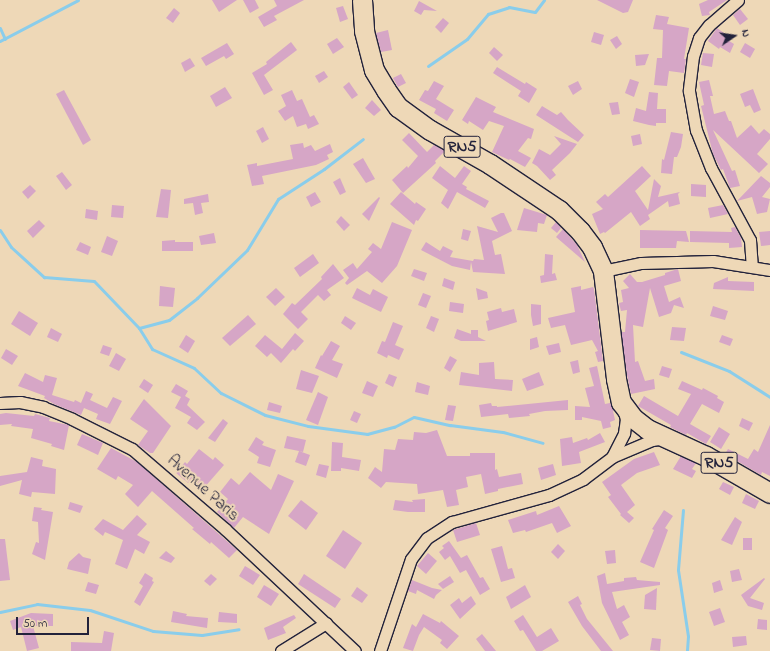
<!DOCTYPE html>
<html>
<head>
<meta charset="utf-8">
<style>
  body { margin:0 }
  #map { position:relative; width:770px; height:651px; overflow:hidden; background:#eed8b7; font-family:"Indie Flower",sans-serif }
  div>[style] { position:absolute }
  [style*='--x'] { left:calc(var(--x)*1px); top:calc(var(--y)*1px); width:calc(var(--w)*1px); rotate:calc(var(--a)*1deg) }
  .stream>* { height:3px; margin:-1.5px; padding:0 1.5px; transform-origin:1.5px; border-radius:1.5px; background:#8acdeb }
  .building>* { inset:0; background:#d6a6c6 }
  .roads { filter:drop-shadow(1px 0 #22223b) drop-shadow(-1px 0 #22223b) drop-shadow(0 1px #22223b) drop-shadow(0 -1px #22223b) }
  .street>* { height:11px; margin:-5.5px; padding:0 5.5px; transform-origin:5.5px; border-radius:5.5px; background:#eed8b7 }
  .highway>* { height:19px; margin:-9.5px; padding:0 9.5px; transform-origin:9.5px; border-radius:9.5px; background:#eed8b7 }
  span { translate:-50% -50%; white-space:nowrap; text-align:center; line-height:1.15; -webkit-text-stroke:4px #eed8b7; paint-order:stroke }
  .shield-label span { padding:1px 3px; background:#eed8b7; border:1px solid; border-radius:3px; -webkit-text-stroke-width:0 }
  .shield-label { font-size:16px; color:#22223b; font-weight:700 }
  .street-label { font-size:17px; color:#22223b }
  .north { position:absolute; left:714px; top:16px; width:40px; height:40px; -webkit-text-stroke:3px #eed8b7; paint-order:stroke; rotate:77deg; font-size:11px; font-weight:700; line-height:16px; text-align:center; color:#22223b }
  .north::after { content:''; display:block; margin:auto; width:14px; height:18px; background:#22223b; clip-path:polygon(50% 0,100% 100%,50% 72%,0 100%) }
  .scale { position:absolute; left:16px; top:617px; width:73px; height:18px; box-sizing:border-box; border:2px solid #22223b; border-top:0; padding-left:5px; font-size:12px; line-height:14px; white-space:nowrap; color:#22223b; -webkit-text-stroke:3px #eed8b7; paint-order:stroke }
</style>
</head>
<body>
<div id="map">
  <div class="stream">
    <i style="--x:0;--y:28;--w:12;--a:66"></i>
    <i style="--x:0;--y:41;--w:88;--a:-27.7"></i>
    <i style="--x:428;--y:66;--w:47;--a:-34.7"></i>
    <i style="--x:467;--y:39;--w:33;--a:-50"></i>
    <i style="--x:488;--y:14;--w:22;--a:-18"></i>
    <i style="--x:509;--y:7;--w:26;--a:11"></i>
    <i style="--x:535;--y:12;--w:15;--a:-53"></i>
    <i style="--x:0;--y:230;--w:20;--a:57"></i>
    <i style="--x:11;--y:247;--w:45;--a:42.3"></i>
    <i style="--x:44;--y:277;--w:50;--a:4.6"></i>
    <i style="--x:94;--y:281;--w:65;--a:46.2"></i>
    <i style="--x:139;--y:328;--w:25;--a:58"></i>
    <i style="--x:152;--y:349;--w:46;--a:24.3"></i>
    <i style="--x:194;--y:368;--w:37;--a:43"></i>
    <i style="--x:221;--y:393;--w:49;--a:26.6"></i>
    <i style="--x:265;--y:415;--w:44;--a:14.3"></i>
    <i style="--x:308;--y:426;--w:60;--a:7.7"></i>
    <i style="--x:367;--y:434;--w:28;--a:-15"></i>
    <i style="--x:394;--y:427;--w:22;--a:-27"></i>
    <i style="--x:414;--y:417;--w:37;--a:13"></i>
    <i style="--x:450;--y:425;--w:53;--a:7.5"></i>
    <i style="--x:503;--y:432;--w:41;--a:15.4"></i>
    <i style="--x:139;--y:328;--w:31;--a:-15"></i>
    <i style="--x:169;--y:320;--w:36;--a:-38"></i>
    <i style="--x:197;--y:298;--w:69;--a:-43.8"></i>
    <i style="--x:247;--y:250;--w:60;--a:-58.7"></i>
    <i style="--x:278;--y:199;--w:55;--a:-33.1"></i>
    <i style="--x:324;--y:169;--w:49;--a:-37.6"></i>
    <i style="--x:681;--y:352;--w:52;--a:21.6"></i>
    <i style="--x:729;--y:371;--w:49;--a:32.4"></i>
    <i style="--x:683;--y:510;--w:60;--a:94.8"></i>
    <i style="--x:678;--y:570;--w:67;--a:81.4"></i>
    <i style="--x:688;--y:636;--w:15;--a:94"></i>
    <i style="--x:0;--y:612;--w:38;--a:-12"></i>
    <i style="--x:37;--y:604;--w:53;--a:6.5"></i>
    <i style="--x:90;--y:610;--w:66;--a:18.4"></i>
    <i style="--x:153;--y:631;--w:49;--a:4.7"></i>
    <i style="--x:202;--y:635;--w:37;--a:-9"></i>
  </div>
  <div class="building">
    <i style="clip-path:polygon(212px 0,237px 0,219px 12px)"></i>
    <i style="clip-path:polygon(243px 0,255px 0,259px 8px,250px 13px)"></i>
    <i style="clip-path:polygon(274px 0,304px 0,274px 16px,277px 20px,264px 27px,258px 17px,277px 6px)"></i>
    <i style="clip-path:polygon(597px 0,633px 0,628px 12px,623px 13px)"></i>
    <i style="clip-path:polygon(708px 0,727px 0,709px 12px,710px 15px,702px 16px,699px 4px)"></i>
    <i style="clip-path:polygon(419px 1px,437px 11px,424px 10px,421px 15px,414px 11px)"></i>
    <i style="clip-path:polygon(343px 6px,348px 19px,340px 22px,336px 8px)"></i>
    <i style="clip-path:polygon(174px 8px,180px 13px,173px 23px,166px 18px)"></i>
    <i style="clip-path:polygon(740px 9px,748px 19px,740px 25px,733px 15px)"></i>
    <i style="clip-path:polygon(656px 15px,669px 17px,667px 24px,689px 28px,684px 59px,686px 59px,684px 73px,669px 71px,667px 86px,654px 85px,657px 58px,662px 58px,663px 30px,653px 29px)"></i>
    <i style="clip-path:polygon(443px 18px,449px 23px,441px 33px,435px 27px)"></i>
    <i style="clip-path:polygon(717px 28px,728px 36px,726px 39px,734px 44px,730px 53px,720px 47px,719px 49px,708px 41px)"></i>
    <i style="clip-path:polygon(388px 30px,392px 50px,381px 52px,376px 33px)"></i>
    <i style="clip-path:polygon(594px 32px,604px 35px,601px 45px,591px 42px)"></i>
    <i style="clip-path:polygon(617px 36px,622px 44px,616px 49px,610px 40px)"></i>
    <i style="clip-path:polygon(337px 38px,344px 47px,333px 54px,327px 44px)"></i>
    <i style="clip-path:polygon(291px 42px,297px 50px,264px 75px,273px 90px,264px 95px,252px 73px,267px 64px,266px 62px)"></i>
    <i style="clip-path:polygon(227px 43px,234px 54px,226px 59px,224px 56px,206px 66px,201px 58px)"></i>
    <i style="clip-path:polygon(745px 43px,755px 49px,750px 58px,740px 52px)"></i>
    <i style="clip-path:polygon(494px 47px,503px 55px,497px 61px,489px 53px)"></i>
    <i style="clip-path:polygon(703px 53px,714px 54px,712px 67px,701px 65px)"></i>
    <i style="clip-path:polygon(649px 54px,645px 65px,636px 66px,635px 55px)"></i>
    <i style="clip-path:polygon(190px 58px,195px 66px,185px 72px,181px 63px)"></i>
    <i style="clip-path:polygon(497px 67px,525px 84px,526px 82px,537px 89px,529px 103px,518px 96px,521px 91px,493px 73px)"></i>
    <i style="clip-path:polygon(324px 71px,328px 77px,319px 83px,315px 76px)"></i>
    <i style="clip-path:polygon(401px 74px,406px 83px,398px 87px,393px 78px)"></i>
    <i style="clip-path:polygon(630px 79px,639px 82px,634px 97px,625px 93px)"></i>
    <i style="clip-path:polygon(709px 80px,713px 96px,710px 96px,714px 114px,725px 111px,729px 121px,731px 121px,737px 138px,751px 125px,759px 134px,764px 129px,770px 134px,770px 139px,757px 154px,768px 164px,759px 173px,713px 130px,732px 171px,735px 170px,740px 186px,730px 188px,723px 169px,721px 170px,713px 154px,701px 106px,704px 105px,699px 82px)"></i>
    <i style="clip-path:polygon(434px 81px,444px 86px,436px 99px,454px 110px,447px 121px,434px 113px,436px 109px,419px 100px,425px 90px,428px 91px)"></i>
    <i style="clip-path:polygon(578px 81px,582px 89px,573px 95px,568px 86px)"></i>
    <i style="clip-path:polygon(349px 82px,358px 95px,352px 99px,343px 87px)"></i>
    <i style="clip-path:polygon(225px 87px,232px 98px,216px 107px,210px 96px)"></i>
    <i style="clip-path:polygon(753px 89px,761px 110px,754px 113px,750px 105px,745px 107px,740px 94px)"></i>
    <i style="clip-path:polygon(64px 90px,91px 140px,83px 145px,56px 94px)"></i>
    <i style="clip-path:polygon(292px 90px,297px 101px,302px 99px,310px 117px,314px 115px,319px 124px,308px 129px,306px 124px,297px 127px,293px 116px,285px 121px,278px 111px,286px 106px,281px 95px)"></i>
    <i style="clip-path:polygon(649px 92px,658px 93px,657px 109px,666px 109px,666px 123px,656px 123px,656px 126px,649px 125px,633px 121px,636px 108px,646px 111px)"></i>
    <i style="clip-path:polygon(476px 97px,496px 107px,493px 112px,534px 129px,531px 139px,528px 138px,518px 151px,531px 158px,525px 167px,510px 159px,509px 160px,492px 152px,504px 126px,489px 121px,483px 130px,469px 121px,468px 124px,462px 120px)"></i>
    <i style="clip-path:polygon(372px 100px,381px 110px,374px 116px,365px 108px)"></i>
    <i style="clip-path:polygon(618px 102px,620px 114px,612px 115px,609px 103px)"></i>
    <i style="clip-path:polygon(542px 106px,557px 115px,561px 112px,568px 120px,584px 135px,578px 142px,536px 115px)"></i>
    <i style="clip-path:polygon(263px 127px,269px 139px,262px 143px,256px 131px)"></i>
    <i style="clip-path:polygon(671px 132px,683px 134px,681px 147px,677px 157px,674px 157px,672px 174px,661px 173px,662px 159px,664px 160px)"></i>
    <i style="clip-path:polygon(409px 133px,427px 152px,434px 145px,445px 151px,435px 161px,436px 163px,403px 193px,392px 180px,407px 166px,408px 168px,418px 156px,402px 140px)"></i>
    <i style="clip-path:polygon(640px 134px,642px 144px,633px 146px,631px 136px)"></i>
    <i style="clip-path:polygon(554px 136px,577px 144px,570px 153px,552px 170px,556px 175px,550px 180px,537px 166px,532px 163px,539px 149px,550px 155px,561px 144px)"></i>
    <i style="clip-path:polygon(303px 143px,304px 148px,311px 145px,315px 151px,330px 144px,333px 152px,327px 155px,329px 159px,316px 165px,262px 176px,264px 184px,252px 186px,247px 165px,257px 163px,257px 166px,293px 159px,290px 145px)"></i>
    <i style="clip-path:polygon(363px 158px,375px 179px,366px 183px,353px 164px)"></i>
    <i style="clip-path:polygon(440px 166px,455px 178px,464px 166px,471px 171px,462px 184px,467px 187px,466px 189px,489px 201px,485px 208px,457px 192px,448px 209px,441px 203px,448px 190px,432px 178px)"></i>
    <i style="clip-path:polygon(642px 166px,651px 176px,635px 191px,648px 210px,654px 179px,661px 186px,658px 197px,680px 192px,678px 194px,680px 204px,669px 207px,668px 201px,648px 215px,650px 219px,640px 226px,631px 212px,605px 233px,604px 232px,600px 234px,592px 214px,603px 209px,596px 202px,605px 194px,608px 197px)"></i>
    <i style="clip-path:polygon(62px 172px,72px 185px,66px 190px,56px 176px)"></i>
    <i style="clip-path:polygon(761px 176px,770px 183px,770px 187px,762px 197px,770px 199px,767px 212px,757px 214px,752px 197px,737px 201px)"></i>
    <i style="clip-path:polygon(340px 178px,346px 192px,340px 195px,333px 182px)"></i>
    <i style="clip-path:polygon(691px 184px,706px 185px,706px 197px,691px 196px)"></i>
    <i style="clip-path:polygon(30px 185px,36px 191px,28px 199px,22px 192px)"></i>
    <i style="clip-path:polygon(161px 189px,171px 190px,168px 218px,156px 217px)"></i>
    <i style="clip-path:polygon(315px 192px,321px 202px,311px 207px,306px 197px)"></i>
    <i style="clip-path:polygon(401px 192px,415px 204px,416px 202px,426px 209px,418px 221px,416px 220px,414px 225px,390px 204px)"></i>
    <i style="clip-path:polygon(208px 194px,209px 202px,201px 203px,203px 213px,195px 215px,193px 203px,184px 204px,184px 199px)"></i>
    <i style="clip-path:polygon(379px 197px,380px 198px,369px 221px,362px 214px)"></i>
    <i style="clip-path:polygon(112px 205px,124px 206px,123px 218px,111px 217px)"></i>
    <i style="clip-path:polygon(723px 205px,728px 214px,710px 218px,708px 208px)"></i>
    <i style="clip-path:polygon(524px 208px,547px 215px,544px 224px,538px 223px,537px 232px,517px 230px)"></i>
    <i style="clip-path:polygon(86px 209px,98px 211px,97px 220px,85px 218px)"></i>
    <i style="clip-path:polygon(501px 213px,504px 213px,512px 231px,492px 241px,495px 255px,501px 254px,505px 274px,473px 272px,471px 262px,470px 270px,452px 266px,421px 250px,426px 242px,440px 251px,443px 246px,453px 251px,450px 257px,473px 261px,474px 259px,484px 260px,477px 226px,498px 232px,491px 218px)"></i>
    <i style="clip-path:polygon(341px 216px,350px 225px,344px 231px,336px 222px)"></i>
    <i style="clip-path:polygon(39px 220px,45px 226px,33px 238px,27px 231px)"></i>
    <i style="clip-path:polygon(392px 222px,412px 230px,397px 266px,382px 283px,367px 271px,347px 285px,345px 283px,349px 278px,343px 270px,353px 263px,357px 269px,372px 252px,368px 249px,373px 243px,381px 249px)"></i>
    <i style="clip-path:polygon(556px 222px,561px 228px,557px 233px,551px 228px)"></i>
    <i style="clip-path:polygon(735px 227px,741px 238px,742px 247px,729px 248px,729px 243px,690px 242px,690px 231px,732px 232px,731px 228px)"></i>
    <i style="clip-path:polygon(463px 229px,471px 231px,468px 241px,461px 239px)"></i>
    <i style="clip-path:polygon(563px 229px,577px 245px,585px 262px,556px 237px)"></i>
    <i style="clip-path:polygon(640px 230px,686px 231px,689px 242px,677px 241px,676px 248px,640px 248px)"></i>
    <i style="clip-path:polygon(770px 231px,770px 245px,761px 246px,759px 232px)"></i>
    <i style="clip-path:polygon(214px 233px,216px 243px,201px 245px,199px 236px)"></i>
    <i style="clip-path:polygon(107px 236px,118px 241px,112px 256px,101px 252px)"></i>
    <i style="clip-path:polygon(175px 240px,175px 242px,193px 242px,193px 251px,162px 251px,162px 241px)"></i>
    <i style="clip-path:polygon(80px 242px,91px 247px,88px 255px,76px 250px)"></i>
    <i style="clip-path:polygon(313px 254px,319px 263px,300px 277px,294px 268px)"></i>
    <i style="clip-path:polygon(545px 254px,553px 255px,552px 274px,555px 273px,557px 280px,541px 283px,540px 276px,544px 275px)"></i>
    <i style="clip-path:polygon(333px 264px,344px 278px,327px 290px,331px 295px,324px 301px,318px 295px,301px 312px,308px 319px,298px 329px,283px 314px,292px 303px,295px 305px,322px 279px,321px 277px)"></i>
    <i style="clip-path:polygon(414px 269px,427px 273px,424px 281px,411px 276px)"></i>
    <i style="clip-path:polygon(678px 269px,681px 281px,664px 286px,669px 302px,680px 297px,684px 308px,674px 305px,671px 313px,659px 317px,650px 288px,643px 327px,633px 325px,635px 362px,638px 361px,645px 381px,654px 379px,655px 389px,631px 394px,627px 375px,621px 332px,625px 332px,627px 310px,621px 311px,619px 303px,623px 302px,621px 290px,629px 288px,623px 281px,630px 274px,637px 282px,642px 282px,665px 275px,665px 273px)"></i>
    <i style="clip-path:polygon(728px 277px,728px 281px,754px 282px,754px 291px,713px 289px,714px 283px)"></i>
    <i style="clip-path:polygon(444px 278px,455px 282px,453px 290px,442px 286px)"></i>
    <i style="clip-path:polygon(160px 286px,175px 288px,173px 307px,159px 306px)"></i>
    <i style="clip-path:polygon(581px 286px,581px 290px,593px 287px,594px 289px,603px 361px,598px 362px,595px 352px,598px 351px,592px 340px,571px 345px,565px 325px,551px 328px,548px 318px,575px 312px,571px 288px)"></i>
    <i style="clip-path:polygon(276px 288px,285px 297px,275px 306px,266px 297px)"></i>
    <i style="clip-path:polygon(357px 288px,370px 295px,373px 289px,388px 297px,381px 312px,352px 298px)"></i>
    <i style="clip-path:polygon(476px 288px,487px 292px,488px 298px,478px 300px)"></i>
    <i style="clip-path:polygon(423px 293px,431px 296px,426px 308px,418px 305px)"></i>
    <i style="clip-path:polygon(450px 302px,464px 304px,463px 313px,449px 311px)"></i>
    <i style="clip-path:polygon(531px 304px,541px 305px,541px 324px,533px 326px,531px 315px)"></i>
    <i style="clip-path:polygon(713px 306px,728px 311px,725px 320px,710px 316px)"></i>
    <i style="clip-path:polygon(501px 308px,502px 312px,514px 309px,517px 322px,488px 331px,486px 321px,489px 320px,487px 312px)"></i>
    <i style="clip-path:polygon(19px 311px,38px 323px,30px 336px,11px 324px)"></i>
    <i style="clip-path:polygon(248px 315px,256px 324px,230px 346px,222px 338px)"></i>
    <i style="clip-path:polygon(345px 316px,356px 323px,351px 330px,341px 323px)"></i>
    <i style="clip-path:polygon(431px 316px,439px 319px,434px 332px,426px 328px)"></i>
    <i style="clip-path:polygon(393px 322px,403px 326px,395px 345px,404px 349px,399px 360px,388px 355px,387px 358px,377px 353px,382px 341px,385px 342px)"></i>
    <i style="clip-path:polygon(672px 327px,686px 328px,684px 341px,670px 340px)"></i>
    <i style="clip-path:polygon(51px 328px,62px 334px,58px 342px,47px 337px)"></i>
    <i style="clip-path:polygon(457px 329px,471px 334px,471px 330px,478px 330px,478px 337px,486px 341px,461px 341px,454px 338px)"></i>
    <i style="clip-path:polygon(295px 333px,304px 341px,295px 351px,293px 349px,281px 363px,271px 353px,267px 357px,255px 346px,265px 335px,282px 349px)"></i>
    <i style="clip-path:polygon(186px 335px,195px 341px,188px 353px,179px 347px)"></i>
    <i style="clip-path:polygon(722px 335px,733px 339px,730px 346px,719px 342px)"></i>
    <i style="clip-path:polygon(537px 337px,539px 347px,530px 350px,530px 339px)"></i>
    <i style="clip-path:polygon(331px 341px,340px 346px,332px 360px,343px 364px,337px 378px,315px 368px,321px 355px,322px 356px)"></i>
    <i style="clip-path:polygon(559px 343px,561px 352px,549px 355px,546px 346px)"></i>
    <i style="clip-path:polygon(103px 345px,112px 348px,109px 356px,100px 353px)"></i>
    <i style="clip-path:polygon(6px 349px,18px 356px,12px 365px,1px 358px)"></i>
    <i style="clip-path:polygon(116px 353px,126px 359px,119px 371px,109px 366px)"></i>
    <i style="clip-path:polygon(450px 356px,457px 360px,450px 372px,444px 368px)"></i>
    <i style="clip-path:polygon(578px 360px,580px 372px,573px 374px,570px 362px)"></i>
    <i style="clip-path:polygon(494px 362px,495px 379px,513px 380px,512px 391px,459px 385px,461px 372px,479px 375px,479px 363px)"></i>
    <i style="clip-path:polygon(597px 366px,605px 404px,610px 403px,614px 411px,613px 411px,615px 420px,610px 422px,611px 427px,603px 429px,601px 421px,582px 417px,582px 420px,575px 420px,575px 406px,590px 407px,585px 388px,594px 386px,589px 368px)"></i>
    <i style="clip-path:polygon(662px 366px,672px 369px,669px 378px,659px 375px)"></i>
    <i style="clip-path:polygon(301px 370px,319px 376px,312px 393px,296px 389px)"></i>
    <i style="clip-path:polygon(539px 372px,544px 385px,527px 391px,522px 379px)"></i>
    <i style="clip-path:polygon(25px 373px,43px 382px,45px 375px,57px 378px,52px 395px,74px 402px,75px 400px,81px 403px,86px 391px,93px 394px,90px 400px,107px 408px,113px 397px,122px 401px,110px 424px,96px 419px,98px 414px,84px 408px,81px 415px,54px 404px,44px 398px,45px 396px,18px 386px)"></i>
    <i style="clip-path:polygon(389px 374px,397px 377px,393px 387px,385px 383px)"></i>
    <i style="clip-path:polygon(144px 379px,153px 385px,148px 393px,139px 387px)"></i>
    <i style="clip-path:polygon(367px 381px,378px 386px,373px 397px,362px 393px)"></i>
    <i style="clip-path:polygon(682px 381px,702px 390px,703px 388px,718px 396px,717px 398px,724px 402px,719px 413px,702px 404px,690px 424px,711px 436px,706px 444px,687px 433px,686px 435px,670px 427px,671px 425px,638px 406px,644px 396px,678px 416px,691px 394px,678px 389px)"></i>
    <i style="clip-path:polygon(417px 382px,430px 386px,428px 395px,415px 392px)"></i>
    <i style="clip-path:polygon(176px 384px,188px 391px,185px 396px,190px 399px,187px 405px,205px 422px,197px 430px,187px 423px,191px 417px,175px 408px,181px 397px,171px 392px)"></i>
    <i style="clip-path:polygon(318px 392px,328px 397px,318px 425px,306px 420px)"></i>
    <i style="clip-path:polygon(144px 399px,171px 426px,153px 453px,150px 453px,138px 445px,148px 431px,130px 419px)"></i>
    <i style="clip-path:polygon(568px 400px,568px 410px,545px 411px,529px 414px,530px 416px,509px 418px,508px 414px,481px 417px,479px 405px,491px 403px,492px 406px,497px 406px,497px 407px)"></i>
    <i style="clip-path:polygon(269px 402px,282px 406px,280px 413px,267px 410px)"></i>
    <i style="clip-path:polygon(448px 405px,456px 406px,453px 421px,445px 420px)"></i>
    <i style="clip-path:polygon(354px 411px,361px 414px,357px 423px,350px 420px)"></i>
    <i style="clip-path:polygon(6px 413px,34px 416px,35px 414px,50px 418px,49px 421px,69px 425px,64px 450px,51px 446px,52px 444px,31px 438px,33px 429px,11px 426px,12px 424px,0 425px,0 414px)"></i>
    <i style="clip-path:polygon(742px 418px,753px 423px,749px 431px,739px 426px)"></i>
    <i style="clip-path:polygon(223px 419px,228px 423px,215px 442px,208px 438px)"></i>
    <i style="clip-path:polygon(770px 425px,770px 476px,762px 472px,761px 475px,725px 454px,728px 449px,748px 459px,754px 449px,758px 452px)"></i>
    <i style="clip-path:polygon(719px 427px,730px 434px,721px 449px,710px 442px)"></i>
    <i style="clip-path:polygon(437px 430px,447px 456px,470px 456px,470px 453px,495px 453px,495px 470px,497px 469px,499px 477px,521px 473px,523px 484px,498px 489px,498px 491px,485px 494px,481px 474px,466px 477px,468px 487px,456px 490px,459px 505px,447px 507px,443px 490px,418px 494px,417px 484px,386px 482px,381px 488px,368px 478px,375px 467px,382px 472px,384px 449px,395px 450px,398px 439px,413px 440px,414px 432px,426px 433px)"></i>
    <i style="clip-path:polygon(600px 433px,605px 442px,579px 452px,581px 463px,562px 466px,560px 439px,572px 437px,573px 443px,587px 438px,588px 440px)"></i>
    <i style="clip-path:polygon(82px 434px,103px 443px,98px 455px,77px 445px)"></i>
    <i style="clip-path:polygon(287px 436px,306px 440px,303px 452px,299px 451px,310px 455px,306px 466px,295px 462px,299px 451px,284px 448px)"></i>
    <i style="clip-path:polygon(256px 437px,264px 442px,262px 445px,276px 450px,270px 467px,257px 463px,259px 457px,248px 450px)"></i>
    <i style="clip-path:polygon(332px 442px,343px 443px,342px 457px,361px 460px,359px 471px,341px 468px,341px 471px,331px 471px)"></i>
    <i style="clip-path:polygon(111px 448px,137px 462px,237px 550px,229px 558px,211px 542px,210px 544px,192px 529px,194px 528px,152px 491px,138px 507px,125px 494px,133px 485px,118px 476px,116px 480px,97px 469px)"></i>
    <i style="clip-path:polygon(199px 449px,213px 460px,215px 457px,224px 465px,203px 489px,191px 480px,188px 483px,176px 473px,185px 462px,187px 464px)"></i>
    <i style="clip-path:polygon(654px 452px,660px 465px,637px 473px,621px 485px,635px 505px,627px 512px,634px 518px,629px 523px,620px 515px,621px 514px,608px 497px,611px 495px,602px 482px,634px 459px)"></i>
    <i style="clip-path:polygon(681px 456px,696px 463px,692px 469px,696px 471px,692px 478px,673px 469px)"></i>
    <i style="clip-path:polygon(31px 457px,43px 460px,42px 466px,56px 469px,55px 494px,32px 492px,31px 497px,19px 494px,22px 480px,0 486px,0 476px,27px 472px)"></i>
    <i style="clip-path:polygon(319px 464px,329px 466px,326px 478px,316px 475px)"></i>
    <i style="clip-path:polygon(553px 464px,556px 475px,541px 480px,538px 468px)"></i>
    <i style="clip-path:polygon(250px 472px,271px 490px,278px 474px,294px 481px,269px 534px,243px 517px,234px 528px,217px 512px,228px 499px,220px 492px,231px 478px,239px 485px)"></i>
    <i style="clip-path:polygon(723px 482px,734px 487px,730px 495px,719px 489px)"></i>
    <i style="clip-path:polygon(746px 494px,759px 501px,755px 509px,742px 503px)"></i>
    <i style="clip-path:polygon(425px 499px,425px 512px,408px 512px,393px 510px,395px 500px,413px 502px,412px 500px)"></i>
    <i style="clip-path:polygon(301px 500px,318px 513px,306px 530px,288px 516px)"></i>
    <i style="clip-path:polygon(70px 502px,83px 506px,80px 513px,68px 509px)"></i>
    <i style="clip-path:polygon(559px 506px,571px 526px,557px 533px,552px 523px,526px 532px,525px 530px,513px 533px,508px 520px,536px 511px,537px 515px)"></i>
    <i style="clip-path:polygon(34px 507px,42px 508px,41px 510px,53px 512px,45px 560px,32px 554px,36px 542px,39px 543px,38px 522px,32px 521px)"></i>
    <i style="clip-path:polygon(664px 510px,673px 516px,665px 528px,668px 530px,654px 568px,640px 562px,654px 530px,652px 529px)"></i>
    <i style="clip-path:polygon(137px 515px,147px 524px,137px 535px,150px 542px,144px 554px,135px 549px,127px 569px,115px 564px,123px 540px,105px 532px,103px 536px,94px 529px,103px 519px,123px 530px)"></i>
    <i style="clip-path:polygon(735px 517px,742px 522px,732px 545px,721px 540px)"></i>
    <i style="clip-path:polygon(476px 523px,480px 535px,457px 542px,453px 530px)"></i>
    <i style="clip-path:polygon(343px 530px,362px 543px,345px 569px,326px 556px)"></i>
    <i style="clip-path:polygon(743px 538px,752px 538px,752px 550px,743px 550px)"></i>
    <i style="clip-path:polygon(0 539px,5px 539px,10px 580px,0 581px)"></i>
    <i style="clip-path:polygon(449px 541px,461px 558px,467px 555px,480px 578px,483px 577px,490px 589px,480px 595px,466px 570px,460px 573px,450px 556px,445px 560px,439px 552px,444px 548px,442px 546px)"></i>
    <i style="clip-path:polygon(558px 544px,565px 551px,558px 559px,551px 552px)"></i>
    <i style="clip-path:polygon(502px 546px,508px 569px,512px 568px,515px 578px,501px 582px,491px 549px)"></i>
    <i style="clip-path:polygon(615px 550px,616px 563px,607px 564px,605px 551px)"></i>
    <i style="clip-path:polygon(166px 551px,175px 558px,171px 563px,159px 558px)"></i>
    <i style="clip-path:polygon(79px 553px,83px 557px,91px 559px,88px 574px,67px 569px,69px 562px)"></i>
    <i style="clip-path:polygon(428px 553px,437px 561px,426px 574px,417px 566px)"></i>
    <i style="clip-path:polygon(245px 566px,260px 575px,253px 585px,239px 576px)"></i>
    <i style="clip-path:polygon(739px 569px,742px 580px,732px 582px,730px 571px)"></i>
    <i style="clip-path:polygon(145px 573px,153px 578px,152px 581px,154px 582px,140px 606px,134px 602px,143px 586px,139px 583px)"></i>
    <i style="clip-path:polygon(605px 573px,607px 584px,624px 581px,624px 578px,636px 577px,637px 580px,660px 582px,660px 585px,612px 592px,617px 609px,624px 605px,630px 617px,622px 622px,629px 635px,620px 640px,602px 603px,597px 576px)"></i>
    <i style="clip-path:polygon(211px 574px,217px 579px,210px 586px,204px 581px)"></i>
    <i style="clip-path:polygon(304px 574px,341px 599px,335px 608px,298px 584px)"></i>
    <i style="clip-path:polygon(450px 576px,454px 582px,443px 589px,438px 584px)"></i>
    <i style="clip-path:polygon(764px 578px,765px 579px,750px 598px,764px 603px,762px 610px,748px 606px,741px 595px)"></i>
    <i style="clip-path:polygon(412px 580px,432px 588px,442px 590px,436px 595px,434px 599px,417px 590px,416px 594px,408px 591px)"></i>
    <i style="clip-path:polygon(720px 580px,723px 590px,714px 593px,712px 583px)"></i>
    <i style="clip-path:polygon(88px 582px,99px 585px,96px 594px,85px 591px)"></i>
    <i style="clip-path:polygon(264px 585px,279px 594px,271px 606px,257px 597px)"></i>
    <i style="clip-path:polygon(525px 585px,531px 597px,511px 609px,506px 597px)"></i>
    <i style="clip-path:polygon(357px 587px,368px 595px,362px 603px,351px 596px)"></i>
    <i style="clip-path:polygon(657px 588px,656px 610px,644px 609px,645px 595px)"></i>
    <i style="clip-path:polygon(471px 596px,476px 604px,460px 619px,450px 605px,459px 598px,462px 603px)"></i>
    <i style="clip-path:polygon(578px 596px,582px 604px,580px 605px,587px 619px,613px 651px,601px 651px,582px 626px,568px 602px)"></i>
    <i style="clip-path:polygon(720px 608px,725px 622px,714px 626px,709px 612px)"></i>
    <i style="clip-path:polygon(173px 611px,187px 614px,186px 616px,208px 618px,207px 628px,171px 622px)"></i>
    <i style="clip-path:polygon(219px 612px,237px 614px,237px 623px,218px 622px)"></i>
    <i style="clip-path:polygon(31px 613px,53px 614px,53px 626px,33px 626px,39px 648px,27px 651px,21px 627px,13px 630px,10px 621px)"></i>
    <i style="clip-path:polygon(423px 614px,440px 623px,441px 621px,459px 636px,447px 649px,440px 643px,442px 640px,424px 627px,419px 635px,413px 651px,403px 648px,412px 624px,416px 627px)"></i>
    <i style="clip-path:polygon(294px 615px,296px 618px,283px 627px,286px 633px,268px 640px,264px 628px)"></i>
    <i style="clip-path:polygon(523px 615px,537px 637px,551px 628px,559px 641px,542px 651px,536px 651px,523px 630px,520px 631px,514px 621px)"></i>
    <i style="clip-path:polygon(758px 619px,767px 620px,767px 630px,757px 629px)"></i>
    <i style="clip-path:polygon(104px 631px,114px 633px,111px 651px,71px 651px,71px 642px,102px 643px)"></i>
    <i style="clip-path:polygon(482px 634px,496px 651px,485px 651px,476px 639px)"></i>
    <i style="clip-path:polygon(746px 636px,747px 645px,733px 647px,732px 637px)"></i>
    <i style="clip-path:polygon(652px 638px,661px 639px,660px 651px,650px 650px)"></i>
  </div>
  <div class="roads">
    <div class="street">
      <i style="--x:738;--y:0;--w:38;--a:139"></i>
      <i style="--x:709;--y:25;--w:16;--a:128"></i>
      <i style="--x:699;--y:38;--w:19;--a:108"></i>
      <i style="--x:693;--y:56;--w:35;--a:97"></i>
      <i style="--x:689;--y:91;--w:40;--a:80"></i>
      <i style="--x:696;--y:130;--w:41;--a:68.5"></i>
      <i style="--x:711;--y:168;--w:82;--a:61.6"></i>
      <i style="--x:750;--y:240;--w:27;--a:86"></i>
      <i style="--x:603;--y:271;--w:39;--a:-12"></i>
      <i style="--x:641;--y:263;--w:72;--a:-1.6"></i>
      <i style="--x:713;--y:261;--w:58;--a:9"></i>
      <i style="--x:0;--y:403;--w:20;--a:-3"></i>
      <i style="--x:20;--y:402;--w:24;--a:12"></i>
      <i style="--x:43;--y:407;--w:31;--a:22"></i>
      <i style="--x:72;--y:419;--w:67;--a:26.6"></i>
      <i style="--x:132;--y:449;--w:123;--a:40.7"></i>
      <i style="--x:225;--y:529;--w:178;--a:43.2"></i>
      <i style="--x:612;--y:457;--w:27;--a:-63"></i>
      <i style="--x:624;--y:433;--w:14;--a:-82"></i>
      <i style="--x:626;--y:419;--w:10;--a:-107"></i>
      <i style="--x:281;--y:651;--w:53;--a:-31.9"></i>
      <i style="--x:380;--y:651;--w:97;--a:-71.4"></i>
      <i style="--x:411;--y:559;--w:26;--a:-53"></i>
      <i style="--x:427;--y:538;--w:30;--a:-33"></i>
      <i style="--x:452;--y:522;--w:101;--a:-15.6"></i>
      <i style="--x:549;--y:495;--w:38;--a:-25"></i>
      <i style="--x:583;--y:479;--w:36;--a:-37"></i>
      <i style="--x:612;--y:457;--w:43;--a:-23"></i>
      <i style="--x:652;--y:440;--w:13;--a:-9"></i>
    </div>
    <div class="highway">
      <i style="--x:362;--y:0;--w:31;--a:86"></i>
      <i style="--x:364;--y:31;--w:40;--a:75.6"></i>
      <i style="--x:374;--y:70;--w:23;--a:59"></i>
      <i style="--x:386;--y:90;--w:21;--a:55"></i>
      <i style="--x:398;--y:107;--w:39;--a:36"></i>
      <i style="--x:430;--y:130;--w:69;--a:29.5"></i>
      <i style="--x:490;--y:164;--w:83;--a:33.7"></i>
      <i style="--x:559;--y:210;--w:30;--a:45"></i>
      <i style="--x:580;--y:231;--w:20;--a:53"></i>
      <i style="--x:592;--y:247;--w:26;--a:65"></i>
      <i style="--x:603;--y:271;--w:109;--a:83.1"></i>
      <i style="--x:616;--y:379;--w:24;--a:78"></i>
      <i style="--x:621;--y:402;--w:20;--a:53"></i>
      <i style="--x:633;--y:418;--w:18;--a:38"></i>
      <i style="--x:647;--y:429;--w:65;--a:24.6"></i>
      <i style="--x:706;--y:456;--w:74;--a:30"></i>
    </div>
  </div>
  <div class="shield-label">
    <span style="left:462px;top:147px">RN5</span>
    <span style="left:719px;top:463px">RN5</span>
  </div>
  <div class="street-label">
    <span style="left:203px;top:488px;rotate:42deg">Avenue Paris</span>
  </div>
  <div class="north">N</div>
  <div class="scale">50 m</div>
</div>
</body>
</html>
